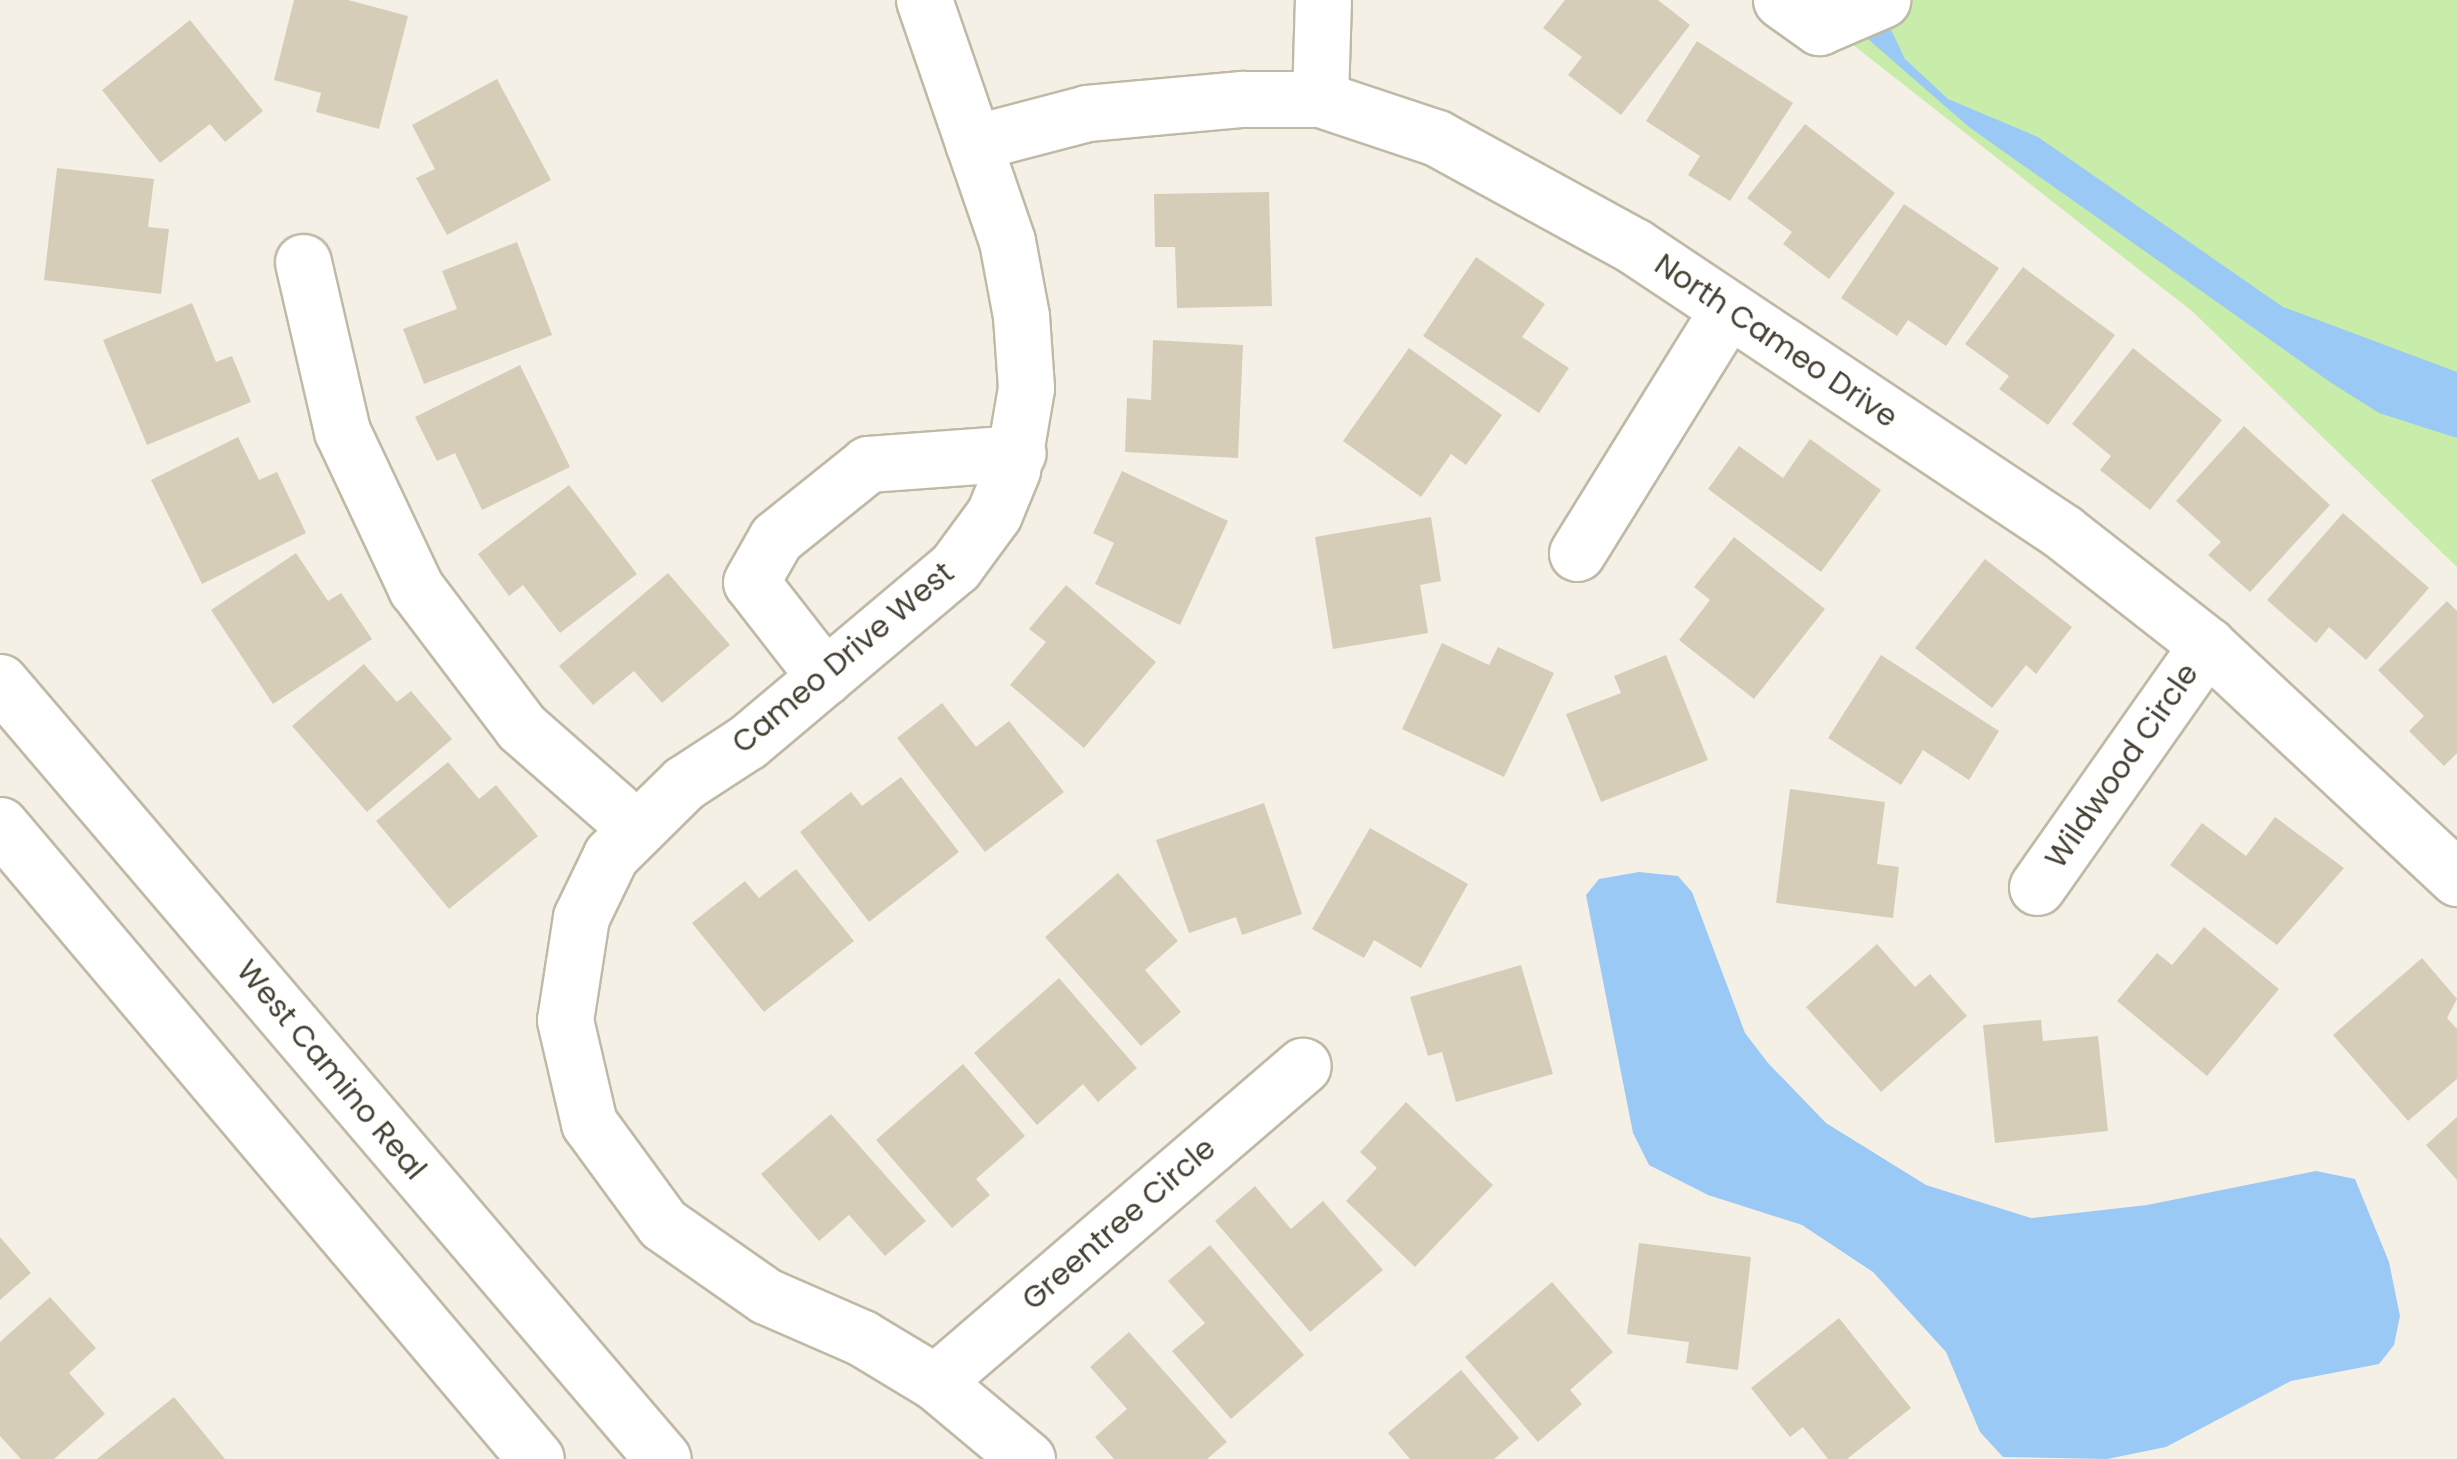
<!DOCTYPE html>
<html>
<head>
<meta charset="utf-8">
<style>
  body { margin:0 }
  #map { position:relative; width:2457px; height:1459px; overflow:hidden; background:#f4f0e5; font-family:Poppins,sans-serif }
  div>[style] { position:absolute }
  [style*='--x'] { left:calc(var(--x)*1px); top:calc(var(--y)*1px); width:calc(var(--w)*1px); rotate:calc(var(--a)*1deg) }
  .green>* { inset:0; background:#c8ecaa }
  .water>* { inset:0; background:#9bc9f6 }
  .building>* { inset:0; background:#d6cdb9 }
  .roads { filter:drop-shadow(2px 0 #c0b9a6) drop-shadow(-2px 0 #c0b9a6) drop-shadow(0 2px #c0b9a6) drop-shadow(0 -2px #c0b9a6) }
  .minor>* { height:55px; margin:-27.5px; padding:0 27.5px; transform-origin:27.5px; border-radius:27.5px; background:#fff }
  span { translate:-50% -50%; white-space:nowrap; text-align:center; line-height:1.15; -webkit-text-stroke:8px #fff; paint-order:stroke }
  .street-label { font-size:30px; color:#474134 }
</style>
</head>
<body>
<div id="map">
  <div class="green">
    <i style="clip-path:polygon(1796px 0,2457px 0,2457px 567px,2193px 312px)"></i>
  </div>
  <div class="water">
    <i style="clip-path:polygon(1877px 0,1905px 59px,1948px 99px,2038px 137px,2283px 307px,2457px 372px,2457px 438px,2379px 413px,2330px 382px,1969px 127px,1861px 33px)"></i>
    <i style="clip-path:polygon(1639px 872px,1678px 876px,1692px 892px,1745px 1033px,1768px 1063px,1826px 1123px,1926px 1185px,2031px 1218px,2147px 1205px,2316px 1171px,2355px 1179px,2389px 1262px,2400px 1316px,2394px 1345px,2379px 1364px,2291px 1381px,2166px 1447px,2107px 1459px,2003px 1457px,1980px 1432px,1946px 1352px,1873px 1272px,1802px 1225px,1708px 1195px,1649px 1165px,1633px 1133px,1586px 895px,1599px 879px)"></i>
  </div>
  <div class="building">
    <i style="clip-path:polygon(294px 0,348px 0,408px 16px,379px 129px,316px 112px,321px 93px,274px 80px)"></i>
    <i style="clip-path:polygon(1565px 0,1658px 0,1690px 25px,1621px 115px,1568px 75px,1582px 57px,1543px 28px)"></i>
    <i style="clip-path:polygon(190px 20px,263px 111px,225px 142px,210px 124px,160px 163px,102px 90px)"></i>
    <i style="clip-path:polygon(1697px 41px,1793px 103px,1730px 201px,1688px 175px,1700px 156px,1646px 121px)"></i>
    <i style="clip-path:polygon(497px 79px,551px 180px,447px 235px,416px 178px,435px 169px,412px 125px)"></i>
    <i style="clip-path:polygon(1805px 124px,1895px 193px,1829px 279px,1783px 244px,1792px 232px,1747px 198px)"></i>
    <i style="clip-path:polygon(57px 168px,154px 179px,148px 227px,169px 229px,161px 294px,44px 280px)"></i>
    <i style="clip-path:polygon(1269px 192px,1272px 306px,1177px 308px,1175px 247px,1155px 247px,1154px 194px)"></i>
    <i style="clip-path:polygon(1904px 204px,1999px 268px,1946px 346px,1908px 320px,1897px 336px,1841px 298px)"></i>
    <i style="clip-path:polygon(517px 242px,552px 335px,424px 384px,403px 329px,457px 309px,442px 271px)"></i>
    <i style="clip-path:polygon(1476px 257px,1545px 304px,1522px 337px,1569px 368px,1539px 413px,1423px 336px)"></i>
    <i style="clip-path:polygon(2023px 267px,2115px 335px,2048px 425px,1999px 389px,2009px 376px,1965px 344px)"></i>
    <i style="clip-path:polygon(192px 303px,216px 362px,232px 356px,251px 402px,147px 445px,103px 340px)"></i>
    <i style="clip-path:polygon(1153px 340px,1243px 345px,1238px 458px,1125px 452px,1127px 398px,1151px 400px)"></i>
    <i style="clip-path:polygon(1409px 348px,1502px 415px,1466px 465px,1451px 454px,1421px 497px,1343px 441px)"></i>
    <i style="clip-path:polygon(2133px 348px,2222px 420px,2150px 510px,2100px 470px,2111px 456px,2072px 424px)"></i>
    <i style="clip-path:polygon(520px 365px,570px 467px,482px 510px,455px 453px,437px 461px,415px 417px)"></i>
    <i style="clip-path:polygon(2244px 426px,2330px 505px,2250px 592px,2208px 555px,2221px 542px,2176px 501px)"></i>
    <i style="clip-path:polygon(238px 437px,259px 480px,277px 472px,306px 533px,202px 584px,151px 480px)"></i>
    <i style="clip-path:polygon(1810px 439px,1881px 490px,1821px 572px,1708px 489px,1739px 446px,1783px 478px)"></i>
    <i style="clip-path:polygon(1122px 471px,1228px 521px,1180px 625px,1095px 584px,1114px 543px,1093px 533px)"></i>
    <i style="clip-path:polygon(569px 485px,637px 574px,560px 633px,523px 585px,509px 596px,478px 554px)"></i>
    <i style="clip-path:polygon(2343px 513px,2429px 588px,2366px 660px,2329px 627px,2316px 643px,2267px 600px)"></i>
    <i style="clip-path:polygon(1431px 517px,1441px 581px,1420px 585px,1428px 633px,1333px 649px,1315px 537px)"></i>
    <i style="clip-path:polygon(1734px 537px,1825px 609px,1754px 699px,1679px 640px,1710px 600px,1694px 587px)"></i>
    <i style="clip-path:polygon(296px 553px,328px 601px,341px 593px,372px 639px,273px 704px,211px 610px)"></i>
    <i style="clip-path:polygon(1985px 559px,2072px 627px,2036px 674px,2026px 665px,1992px 708px,1915px 648px)"></i>
    <i style="clip-path:polygon(668px 573px,730px 645px,662px 703px,634px 671px,593px 705px,559px 666px)"></i>
    <i style="clip-path:polygon(1066px 585px,1156px 662px,1084px 748px,1010px 685px,1046px 642px,1029px 629px)"></i>
    <i style="clip-path:polygon(2447px 601px,2457px 611px,2457px 753px,2444px 766px,2409px 731px,2424px 716px,2378px 670px)"></i>
    <i style="clip-path:polygon(1442px 643px,1489px 665px,1498px 647px,1554px 673px,1504px 777px,1402px 729px)"></i>
    <i style="clip-path:polygon(1666px 655px,1708px 760px,1601px 802px,1566px 714px,1621px 693px,1614px 676px)"></i>
    <i style="clip-path:polygon(1881px 655px,1999px 731px,1969px 780px,1923px 750px,1901px 785px,1828px 738px)"></i>
    <i style="clip-path:polygon(364px 664px,397px 702px,411px 691px,452px 739px,367px 812px,292px 726px)"></i>
    <i style="clip-path:polygon(942px 703px,976px 747px,1009px 721px,1064px 792px,985px 852px,897px 738px)"></i>
    <i style="clip-path:polygon(448px 762px,479px 799px,496px 785px,538px 836px,449px 909px,376px 821px)"></i>
    <i style="clip-path:polygon(901px 777px,959px 852px,869px 922px,800px 832px,851px 792px,862px 806px)"></i>
    <i style="clip-path:polygon(1790px 789px,1885px 802px,1877px 864px,1899px 867px,1893px 918px,1776px 903px)"></i>
    <i style="clip-path:polygon(1264px 803px,1302px 914px,1242px 935px,1236px 917px,1189px 933px,1156px 840px)"></i>
    <i style="clip-path:polygon(2275px 817px,2344px 868px,2277px 945px,2170px 865px,2202px 823px,2246px 856px)"></i>
    <i style="clip-path:polygon(1370px 828px,1468px 884px,1421px 968px,1374px 940px,1364px 958px,1312px 929px)"></i>
    <i style="clip-path:polygon(796px 869px,854px 941px,764px 1012px,692px 923px,745px 881px,759px 898px)"></i>
    <i style="clip-path:polygon(1118px 873px,1178px 941px,1145px 970px,1181px 1012px,1141px 1046px,1045px 937px)"></i>
    <i style="clip-path:polygon(2204px 927px,2279px 989px,2207px 1076px,2117px 1001px,2157px 953px,2172px 965px)"></i>
    <i style="clip-path:polygon(1877px 944px,1915px 987px,1930px 974px,1967px 1016px,1881px 1092px,1806px 1007px)"></i>
    <i style="clip-path:polygon(2422px 958px,2457px 999px,2447px 1018px,2457px 1029px,2457px 1079px,2408px 1121px,2333px 1035px)"></i>
    <i style="clip-path:polygon(1521px 965px,1553px 1074px,1456px 1102px,1442px 1052px,1428px 1056px,1410px 997px)"></i>
    <i style="clip-path:polygon(1059px 978px,1137px 1068px,1098px 1102px,1083px 1084px,1037px 1125px,974px 1053px)"></i>
    <i style="clip-path:polygon(2041px 1020px,2043px 1041px,2098px 1036px,2108px 1131px,1995px 1143px,1983px 1025px)"></i>
    <i style="clip-path:polygon(963px 1064px,1025px 1136px,976px 1179px,990px 1195px,952px 1228px,876px 1140px)"></i>
    <i style="clip-path:polygon(1406px 1102px,1493px 1185px,1415px 1267px,1346px 1201px,1377px 1168px,1360px 1152px)"></i>
    <i style="clip-path:polygon(831px 1114px,926px 1221px,885px 1256px,849px 1215px,819px 1241px,761px 1174px)"></i>
    <i style="clip-path:polygon(2457px 1117px,2457px 1180px,2426px 1145px)"></i>
    <i style="clip-path:polygon(1255px 1186px,1291px 1229px,1323px 1201px,1383px 1270px,1310px 1332px,1215px 1221px)"></i>
    <i style="clip-path:polygon(0 1237px,31px 1273px,0 1300px)"></i>
    <i style="clip-path:polygon(1639px 1243px,1751px 1257px,1738px 1370px,1686px 1363px,1689px 1342px,1627px 1334px)"></i>
    <i style="clip-path:polygon(1210px 1245px,1304px 1355px,1231px 1419px,1172px 1351px,1205px 1323px,1168px 1281px)"></i>
    <i style="clip-path:polygon(1552px 1282px,1613px 1352px,1570px 1390px,1582px 1404px,1538px 1442px,1465px 1357px)"></i>
    <i style="clip-path:polygon(50px 1297px,96px 1348px,69px 1373px,105px 1414px,54px 1459px,21px 1459px,0 1436px,0 1342px)"></i>
    <i style="clip-path:polygon(1839px 1318px,1911px 1408px,1847px 1459px,1828px 1459px,1803px 1427px,1790px 1437px,1751px 1388px)"></i>
    <i style="clip-path:polygon(1129px 1332px,1227px 1442px,1207px 1459px,1114px 1459px,1095px 1437px,1127px 1409px,1090px 1367px)"></i>
    <i style="clip-path:polygon(1461px 1370px,1519px 1438px,1494px 1459px,1410px 1459px,1388px 1433px)"></i>
    <i style="clip-path:polygon(174px 1397px,225px 1459px,97px 1459px)"></i>
  </div>
  <div class="roads">
    <div class="minor">
      <i style="--x:924;--y:0;--w:255;--a:71"></i>
      <i style="--x:1007;--y:241;--w:76;--a:79.4"></i>
      <i style="--x:1021;--y:316;--w:72;--a:86"></i>
      <i style="--x:1026;--y:388;--w:83;--a:99.7"></i>
      <i style="--x:1012;--y:470;--w:48;--a:112.2"></i>
      <i style="--x:994;--y:514;--w:66;--a:126.3"></i>
      <i style="--x:955;--y:567;--w:272;--a:139.9"></i>
      <i style="--x:747;--y:742;--w:75;--a:146.9"></i>
      <i style="--x:684;--y:783;--w:103;--a:135.4"></i>
      <i style="--x:611;--y:855;--w:69;--a:115.8"></i>
      <i style="--x:581;--y:917;--w:104;--a:98.8"></i>
      <i style="--x:565;--y:1020;--w:106;--a:76.9"></i>
      <i style="--x:589;--y:1123;--w:125;--a:53.8"></i>
      <i style="--x:663;--y:1224;--w:126;--a:35"></i>
      <i style="--x:766;--y:1296;--w:105;--a:23.6"></i>
      <i style="--x:862;--y:1338;--w:85;--a:31.1"></i>
      <i style="--x:935;--y:1382;--w:120;--a:39.9"></i>
      <i style="--x:1781;--y:0;--w:47;--a:35.4"></i>
      <i style="--x:1819;--y:27;--w:69;--a:-23.2"></i>
      <i style="--x:1320;--y:99;--w:99;--a:-88.3"></i>
      <i style="--x:973;--y:143;--w:118;--a:-14.7"></i>
      <i style="--x:1087;--y:113;--w:156;--a:-5.2"></i>
      <i style="--x:1242;--y:99;--w:78;--a:0"></i>
      <i style="--x:1320;--y:99;--w:123;--a:18.4"></i>
      <i style="--x:1437;--y:138;--w:225;--a:28.7"></i>
      <i style="--x:1634;--y:246;--w:516;--a:33.69"></i>
      <i style="--x:2063;--y:532;--w:183;--a:38.1"></i>
      <i style="--x:2207;--y:645;--w:342;--a:43"></i>
      <i style="--x:303;--y:262;--w:173;--a:77"></i>
      <i style="--x:342;--y:431;--w:174;--a:64.8"></i>
      <i style="--x:416;--y:588;--w:174;--a:52.9"></i>
      <i style="--x:521;--y:727;--w:152;--a:41.3"></i>
      <i style="--x:1577;--y:553;--w:287;--a:-58.2"></i>
      <i style="--x:825;--y:677;--w:120;--a:-127.9"></i>
      <i style="--x:751;--y:582;--w:51;--a:-60.4"></i>
      <i style="--x:776;--y:538;--w:118;--a:-38.8"></i>
      <i style="--x:868;--y:464;--w:150;--a:-4.2"></i>
      <i style="--x:0;--y:682;--w:1021;--a:49.53"></i>
      <i style="--x:0;--y:825;--w:830;--a:49.79"></i>
      <i style="--x:2037;--y:887;--w:296;--a:-54.9"></i>
      <i style="--x:935;--y:1382;--w:485;--a:-40.7"></i>
    </div>
  </div>
  <div class="street-label">
    <span style="left:1776px;top:341px;rotate:34deg">North Cameo Drive</span>
    <span style="left:843px;top:658px;rotate:-40deg">Cameo Drive West</span>
    <span style="left:2122px;top:766px;rotate:-55deg">Wildwood Circle</span>
    <span style="left:331px;top:1070px;rotate:50deg">West Camino Real</span>
    <span style="left:1119px;top:1224px;rotate:-41deg">Greentree Circle</span>
  </div>
</div>
</body>
</html>
